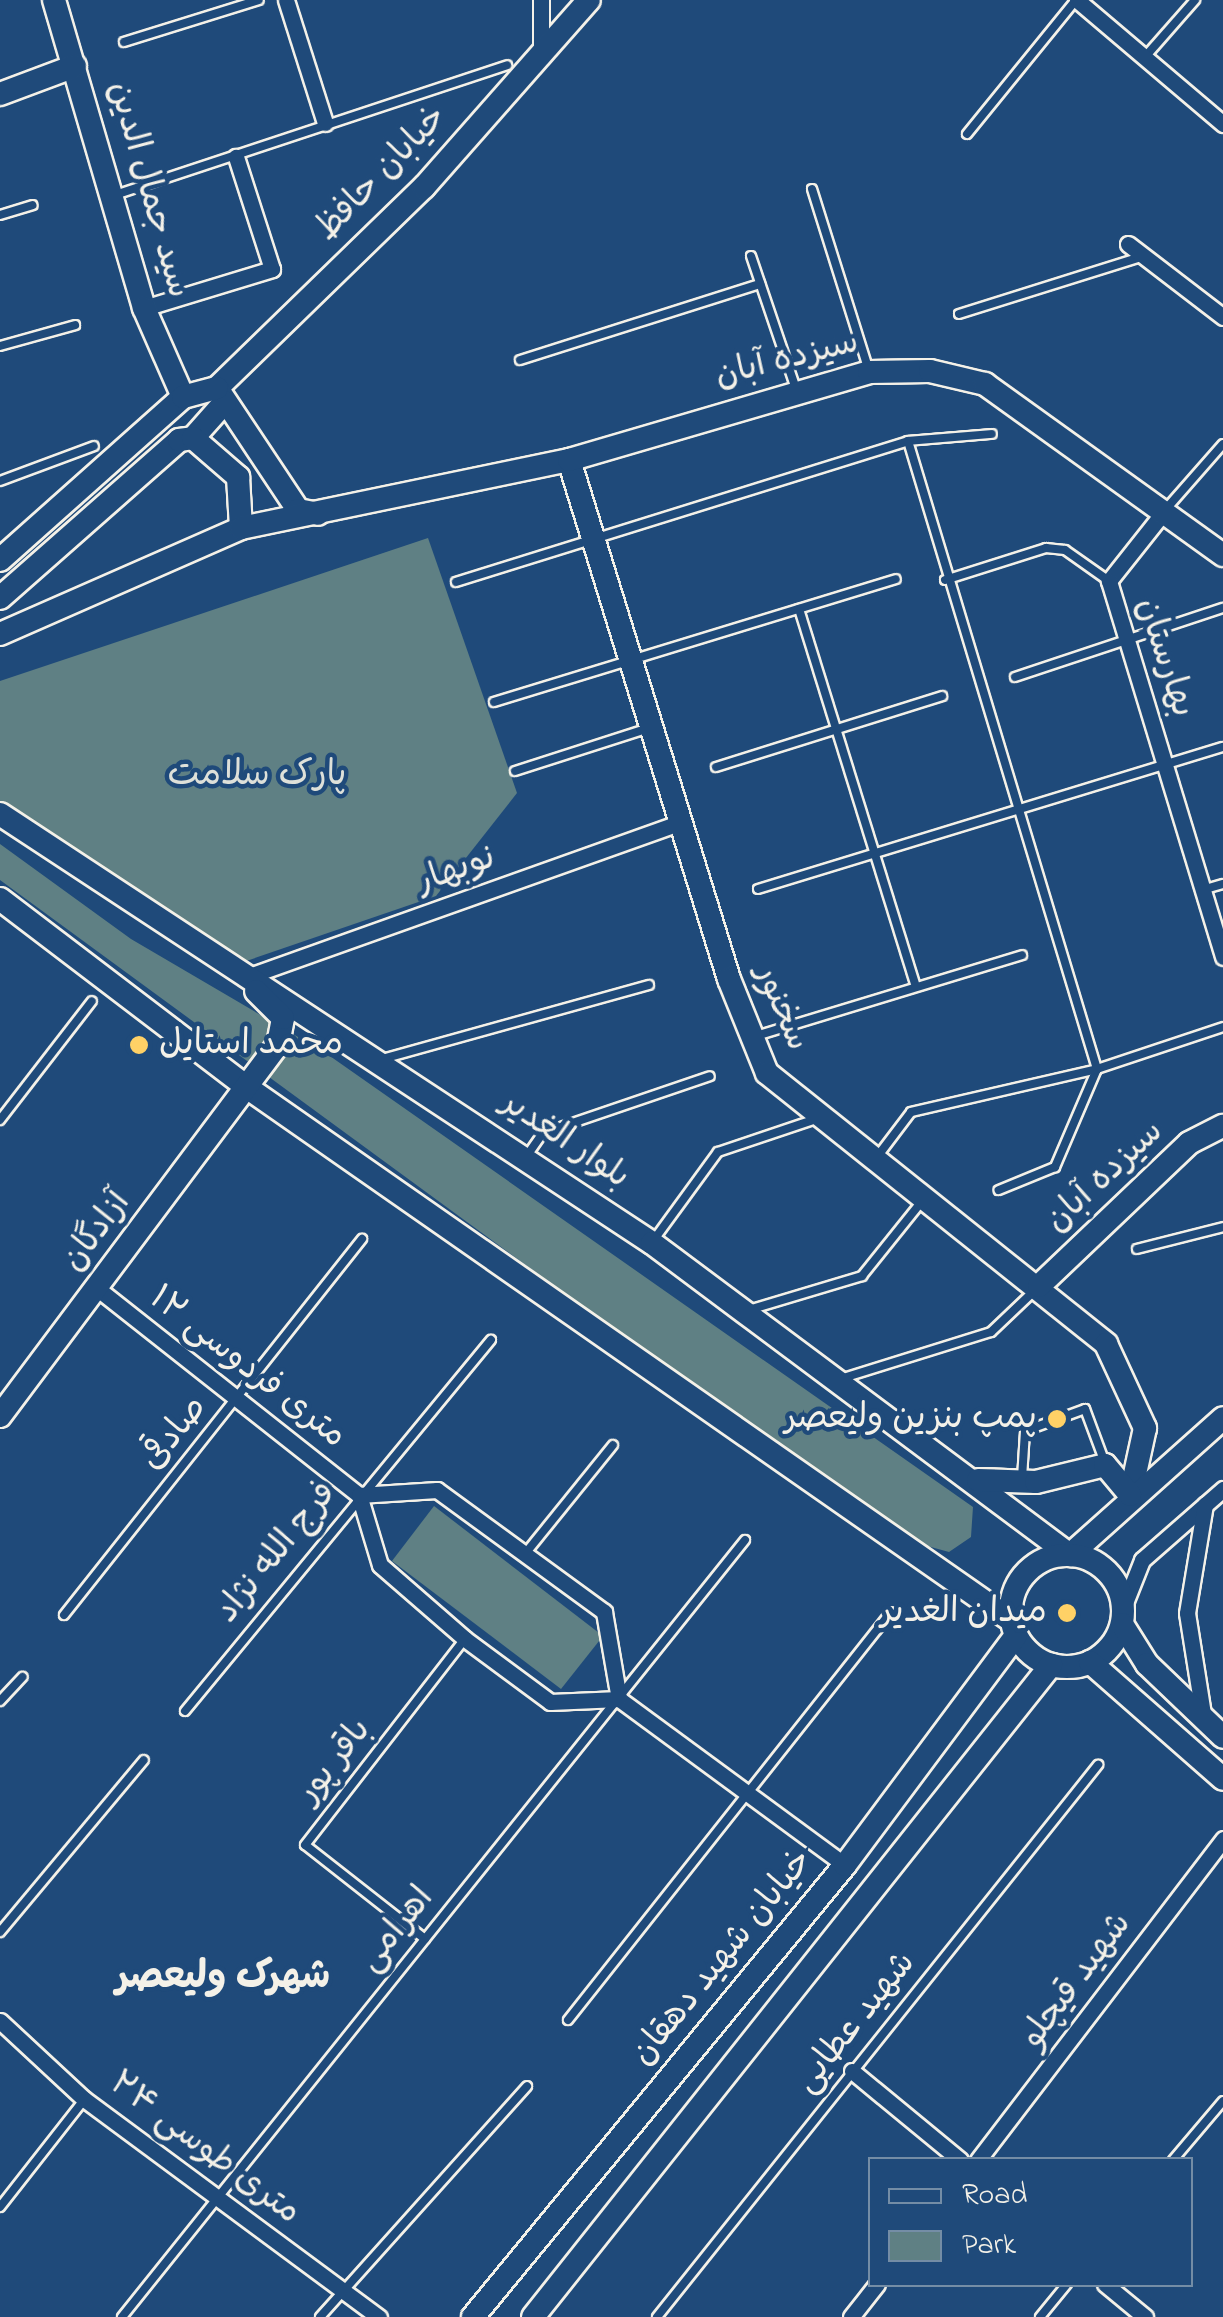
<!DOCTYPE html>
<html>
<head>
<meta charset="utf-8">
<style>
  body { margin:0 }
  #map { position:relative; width:1223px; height:2317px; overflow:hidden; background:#1f4a7a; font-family:"Indie Flower","Playpen Sans Arabic",sans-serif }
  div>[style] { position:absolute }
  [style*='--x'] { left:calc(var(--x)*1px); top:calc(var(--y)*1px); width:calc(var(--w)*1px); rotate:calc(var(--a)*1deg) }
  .green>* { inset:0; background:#5f8084 }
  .roads { filter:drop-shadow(2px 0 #f4f1e8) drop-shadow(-2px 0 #f4f1e8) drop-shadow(0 2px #f4f1e8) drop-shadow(0 -2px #f4f1e8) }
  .lane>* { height:8px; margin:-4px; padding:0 4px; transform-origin:4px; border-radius:4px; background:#1f4a7a }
  .street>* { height:15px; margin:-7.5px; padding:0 7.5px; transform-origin:7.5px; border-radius:7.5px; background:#1f4a7a }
  .secondary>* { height:22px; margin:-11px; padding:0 11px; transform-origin:11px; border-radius:11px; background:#1f4a7a }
  .secondary>.ring { margin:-11px; padding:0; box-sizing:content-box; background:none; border:22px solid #1f4a7a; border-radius:50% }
  .dots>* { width:28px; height:28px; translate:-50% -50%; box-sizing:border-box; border:5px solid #1f4a7a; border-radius:50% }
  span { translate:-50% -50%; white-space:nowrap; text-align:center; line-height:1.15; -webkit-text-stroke:9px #1f4a7a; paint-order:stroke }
  .street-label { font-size:35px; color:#f4f1e8 }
  .park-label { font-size:35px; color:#dee0d9 }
  .poi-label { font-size:35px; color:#f4f1e8 }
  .left { translate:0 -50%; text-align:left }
  .right { translate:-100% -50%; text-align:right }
  .neighbourhood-label { font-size:38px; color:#f4f1e8; font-weight:700 }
  .legend { position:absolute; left:868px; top:2157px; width:325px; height:130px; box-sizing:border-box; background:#1f4a7a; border:2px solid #748da6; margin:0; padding:12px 18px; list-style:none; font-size:30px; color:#f4f1e8 }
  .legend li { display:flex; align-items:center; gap:20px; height:50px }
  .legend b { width:50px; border:2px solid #748da6 }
</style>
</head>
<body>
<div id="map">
  <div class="green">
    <i style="clip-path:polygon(428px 538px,517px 793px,436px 896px,217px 971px,0 805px,0 681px)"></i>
    <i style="clip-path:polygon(0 844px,131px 939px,327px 1054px,973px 1507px,971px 1537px,949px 1552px,920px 1544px,594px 1315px,0 880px)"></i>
    <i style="clip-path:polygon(434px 1506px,603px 1636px,561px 1689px,392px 1561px)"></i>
  </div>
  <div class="roads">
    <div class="lane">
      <i style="--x:124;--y:42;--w:141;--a:-17.3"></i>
      <i style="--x:1145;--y:57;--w:76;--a:-48.7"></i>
      <i style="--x:967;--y:134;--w:173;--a:-50.9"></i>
      <i style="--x:812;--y:189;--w:191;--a:72.6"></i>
      <i style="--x:115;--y:195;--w:413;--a:-18.3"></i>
      <i style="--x:0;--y:215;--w:34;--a:-17"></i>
      <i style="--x:751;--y:256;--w:140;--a:71.3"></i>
      <i style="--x:959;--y:314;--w:191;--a:-17.4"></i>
      <i style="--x:0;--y:346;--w:78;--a:-15.6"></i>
      <i style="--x:520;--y:360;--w:252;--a:-17.6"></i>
      <i style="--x:908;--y:441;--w:656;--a:73.25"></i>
      <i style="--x:1097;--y:1069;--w:107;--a:113.2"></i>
      <i style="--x:1055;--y:1167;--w:61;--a:157.7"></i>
      <i style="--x:0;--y:481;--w:100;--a:-20.4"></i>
      <i style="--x:1166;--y:509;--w:86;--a:-48.8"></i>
      <i style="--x:945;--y:580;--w:106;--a:-17.6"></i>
      <i style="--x:1046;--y:548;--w:19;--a:6"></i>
      <i style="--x:1065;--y:550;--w:54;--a:35.2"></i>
      <i style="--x:456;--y:582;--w:473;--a:-17.3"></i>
      <i style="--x:908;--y:441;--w:84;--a:-4.8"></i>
      <i style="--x:799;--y:609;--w:393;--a:72.8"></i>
      <i style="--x:1015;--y:677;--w:219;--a:-18.4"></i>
      <i style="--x:494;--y:702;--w:420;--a:-17"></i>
      <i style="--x:716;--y:767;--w:237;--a:-17.4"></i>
      <i style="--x:515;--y:771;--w:138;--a:-17.8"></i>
      <i style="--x:758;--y:889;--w:486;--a:-17"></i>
      <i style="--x:1202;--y:890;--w:22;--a:-16"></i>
      <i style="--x:756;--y:1036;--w:278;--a:-16.9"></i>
      <i style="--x:382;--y:1059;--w:277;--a:-15.5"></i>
      <i style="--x:0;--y:1120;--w:150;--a:-52.3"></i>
      <i style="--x:526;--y:1157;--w:29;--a:-55"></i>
      <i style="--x:543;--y:1133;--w:176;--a:-18.8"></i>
      <i style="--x:877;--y:1157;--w:56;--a:-52.9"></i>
      <i style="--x:911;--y:1112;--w:191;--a:-13"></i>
      <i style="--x:1097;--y:1069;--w:133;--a:-18.4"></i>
      <i style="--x:653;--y:1241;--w:110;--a:-53.9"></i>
      <i style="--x:718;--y:1152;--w:107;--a:-18.6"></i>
      <i style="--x:1137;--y:1249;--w:89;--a:-14.3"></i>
      <i style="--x:752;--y:1309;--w:115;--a:-16.7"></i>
      <i style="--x:862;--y:1276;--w:96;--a:-51.3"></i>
      <i style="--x:840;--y:1379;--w:158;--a:-17.3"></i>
      <i style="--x:991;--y:1332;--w:58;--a:-43.6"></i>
      <i style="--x:1022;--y:1478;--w:47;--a:-86.3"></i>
      <i style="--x:1025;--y:1431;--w:64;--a:-20.1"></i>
      <i style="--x:1085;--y:1409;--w:54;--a:69.6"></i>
      <i style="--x:525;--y:1554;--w:140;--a:-51.1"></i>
      <i style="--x:64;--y:1615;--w:480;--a:-51.6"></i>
      <i style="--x:0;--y:1701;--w:33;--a:-47"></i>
      <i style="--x:185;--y:1711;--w:481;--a:-50.5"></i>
      <i style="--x:0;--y:1932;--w:224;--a:-50.1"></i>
      <i style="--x:425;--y:1939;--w:152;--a:-141.9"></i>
      <i style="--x:305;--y:1845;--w:261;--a:-52.2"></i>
      <i style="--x:568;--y:2020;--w:520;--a:-51.63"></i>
      <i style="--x:1173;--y:2160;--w:77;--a:-49.7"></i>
      <i style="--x:0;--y:2207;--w:136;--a:-51.9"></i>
      <i style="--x:122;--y:2317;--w:996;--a:-51.28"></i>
      <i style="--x:320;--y:2317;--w:310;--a:-48.1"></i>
      <i style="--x:657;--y:2317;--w:707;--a:-51.38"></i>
      <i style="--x:1040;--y:2317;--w:43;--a:-50.7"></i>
    </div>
    <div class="street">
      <i style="--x:286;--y:0;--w:129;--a:72.4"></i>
      <i style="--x:541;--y:0;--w:51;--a:90"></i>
      <i style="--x:1077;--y:0;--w:192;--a:40.3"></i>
      <i style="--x:1128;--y:244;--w:120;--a:37.5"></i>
      <i style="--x:144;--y:308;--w:134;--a:-16.9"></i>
      <i style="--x:272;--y:269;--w:118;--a:-107.8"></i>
      <i style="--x:1166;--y:509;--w:92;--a:128.4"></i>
      <i style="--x:1109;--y:581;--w:393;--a:73.1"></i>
      <i style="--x:252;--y:975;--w:454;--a:-19.6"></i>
      <i style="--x:98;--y:1289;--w:333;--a:38.3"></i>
      <i style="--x:359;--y:1495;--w:73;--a:73.3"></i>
      <i style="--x:380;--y:1565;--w:113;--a:41"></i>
      <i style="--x:465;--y:1639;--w:106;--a:36.5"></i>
      <i style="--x:550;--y:1702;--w:69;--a:-2.5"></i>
      <i style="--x:619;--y:1699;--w:280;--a:36.3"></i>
      <i style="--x:359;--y:1495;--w:78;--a:-3.7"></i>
      <i style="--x:437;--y:1490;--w:207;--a:36.1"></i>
      <i style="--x:604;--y:1612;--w:88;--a:80.2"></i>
      <i style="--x:1123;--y:1608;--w:52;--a:-68.4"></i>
      <i style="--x:1142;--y:1560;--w:108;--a:-41.2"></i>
      <i style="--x:1203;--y:1714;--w:102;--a:-99"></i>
      <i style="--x:1187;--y:1613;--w:110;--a:-80.6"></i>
      <i style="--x:0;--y:2021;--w:115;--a:42.9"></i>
      <i style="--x:84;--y:2099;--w:367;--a:36.5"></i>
      <i style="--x:852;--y:2071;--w:140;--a:39.5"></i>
      <i style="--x:978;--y:2160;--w:404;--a:-52.6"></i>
      <i style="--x:1105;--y:2284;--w:52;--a:39.5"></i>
      <i style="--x:851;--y:2317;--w:42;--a:-51.8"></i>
    </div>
    <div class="secondary">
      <i style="--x:54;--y:0;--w:321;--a:73.7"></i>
      <i style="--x:144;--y:308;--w:97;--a:66.3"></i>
      <i style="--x:0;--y:94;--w:80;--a:-20.5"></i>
      <i style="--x:217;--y:388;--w:289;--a:-44.2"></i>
      <i style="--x:424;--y:187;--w:249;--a:-48.6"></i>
      <i style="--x:217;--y:388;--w:146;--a:56.4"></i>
      <i style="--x:298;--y:510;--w:20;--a:11"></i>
      <i style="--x:193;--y:438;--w:48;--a:-48.4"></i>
      <i style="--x:569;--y:460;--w:543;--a:72.87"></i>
      <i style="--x:729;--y:979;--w:101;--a:68"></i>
      <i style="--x:767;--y:1073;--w:434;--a:38.6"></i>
      <i style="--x:1106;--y:1344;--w:93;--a:65.1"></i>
      <i style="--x:1145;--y:1428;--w:66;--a:102.3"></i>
      <i style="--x:0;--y:560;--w:245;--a:-41.7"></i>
      <i style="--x:183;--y:397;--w:35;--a:-15"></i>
      <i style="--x:0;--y:598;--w:239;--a:-41.4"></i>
      <i style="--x:179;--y:440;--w:14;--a:-8"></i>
      <i style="--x:193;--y:438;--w:60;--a:40.9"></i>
      <i style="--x:238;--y:477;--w:51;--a:86.6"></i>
      <i style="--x:0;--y:634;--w:263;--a:-23.7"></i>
      <i style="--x:241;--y:528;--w:335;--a:-11.7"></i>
      <i style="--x:569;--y:460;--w:313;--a:-16.3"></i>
      <i style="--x:869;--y:372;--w:61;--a:-0.9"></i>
      <i style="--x:930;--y:371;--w:57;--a:13.3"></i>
      <i style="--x:985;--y:384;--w:293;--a:35.7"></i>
      <i style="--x:0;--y:814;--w:780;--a:33.34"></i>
      <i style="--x:652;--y:1243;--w:522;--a:36.74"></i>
      <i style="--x:1070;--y:1555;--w:205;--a:-41.8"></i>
      <i style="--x:0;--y:899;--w:312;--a:37.3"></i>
      <i style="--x:248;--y:1088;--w:930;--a:34.89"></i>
      <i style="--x:1039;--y:1286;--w:207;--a:-43.6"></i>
      <i style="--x:1189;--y:1143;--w:38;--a:-27"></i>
      <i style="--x:0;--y:1416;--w:464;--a:-53.2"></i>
      <i style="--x:278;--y:1044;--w:26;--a:-79"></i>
      <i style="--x:283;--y:1018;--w:38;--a:-135"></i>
      <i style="--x:978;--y:1480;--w:58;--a:2"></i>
      <i style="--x:1036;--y:1482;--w:71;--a:-13.8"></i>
      <i style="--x:1105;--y:1465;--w:39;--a:50"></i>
      <i class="ring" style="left:1011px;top:1555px;width:90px;height:90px"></i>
      <i style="--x:1122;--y:1624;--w:47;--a:58"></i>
      <i style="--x:1147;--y:1664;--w:105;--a:43.8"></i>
      <i style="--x:1090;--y:1662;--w:177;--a:41.3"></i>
      <i style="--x:473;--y:2317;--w:585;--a:-50.55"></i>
      <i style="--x:845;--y:1865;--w:286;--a:-53.3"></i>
      <i style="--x:533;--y:2317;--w:833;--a:-51.53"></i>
    </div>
  </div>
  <div class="dots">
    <i style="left:139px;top:1045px;background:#ffd166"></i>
    <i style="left:1057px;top:1419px;background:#ffd166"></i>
    <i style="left:1067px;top:1613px;background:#ffd166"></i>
  </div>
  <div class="street-label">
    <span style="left:382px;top:174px;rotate:-46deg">خیابان حافظ</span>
    <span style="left:148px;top:190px;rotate:74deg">سید جمال الدین</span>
    <span style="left:787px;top:360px;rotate:-14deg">سیزده آبان</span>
    <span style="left:1164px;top:658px;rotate:72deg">بهارستان</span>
    <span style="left:456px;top:871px;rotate:-20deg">نوبهار</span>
    <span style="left:781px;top:1008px;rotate:67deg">سخنور</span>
    <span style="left:565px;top:1141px;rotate:34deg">بلوار الغدیر</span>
    <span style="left:1105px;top:1177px;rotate:-43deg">سیزده آبان</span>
    <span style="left:97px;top:1232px;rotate:-53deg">آزادگان</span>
    <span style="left:247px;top:1368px;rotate:38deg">۱۲ متری فردوسی</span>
    <span style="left:175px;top:1434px;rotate:-51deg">صادقی</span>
    <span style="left:277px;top:1553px;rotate:-51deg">فرج الله نژاد</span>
    <span style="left:335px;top:1762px;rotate:-52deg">باقر پور</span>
    <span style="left:397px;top:1930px;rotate:-51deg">اهرامی</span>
    <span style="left:723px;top:1958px;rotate:-51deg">خیابان شهید دهقان</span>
    <span style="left:1077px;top:1981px;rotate:-53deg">شهید قیچلو</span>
    <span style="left:856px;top:2023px;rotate:-51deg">شهید عطایی</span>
    <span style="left:204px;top:2149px;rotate:37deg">۲۴ متری طوسی</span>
  </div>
  <div class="park-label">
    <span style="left:257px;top:776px">پارک سلامت</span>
  </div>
  <div class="poi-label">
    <span class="left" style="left:159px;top:1045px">محمد استایل</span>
    <span class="right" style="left:1037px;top:1419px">پمپ بنزین ولیعصر</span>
    <span class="right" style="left:1047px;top:1613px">میدان الغدیر</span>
  </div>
  <div class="neighbourhood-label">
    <span style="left:223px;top:1979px">شهرک ولیعصر</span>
  </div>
  <ul class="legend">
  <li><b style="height:12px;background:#1f4a7a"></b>Road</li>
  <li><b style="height:28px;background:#5f8084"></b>Park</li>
  </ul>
</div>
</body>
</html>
